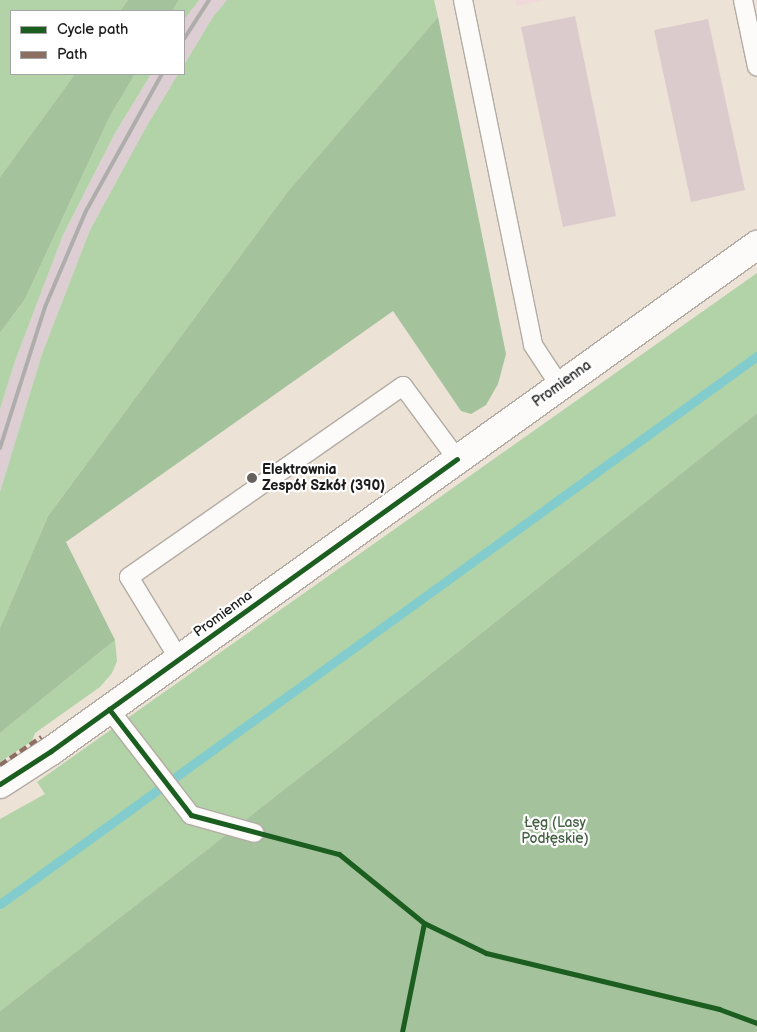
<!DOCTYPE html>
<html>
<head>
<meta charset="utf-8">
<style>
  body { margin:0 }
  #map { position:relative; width:757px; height:1032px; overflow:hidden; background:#ede2d6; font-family:"Balsamiq Sans",sans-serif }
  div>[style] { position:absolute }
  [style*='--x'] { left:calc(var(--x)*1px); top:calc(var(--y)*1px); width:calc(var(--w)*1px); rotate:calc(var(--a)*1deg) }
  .built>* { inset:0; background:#f0d8db }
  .industrial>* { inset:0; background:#dcced2 }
  .green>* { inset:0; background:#b2d2a7 }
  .forest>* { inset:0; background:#a4c39d }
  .stream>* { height:9px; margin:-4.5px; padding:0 4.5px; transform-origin:4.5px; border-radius:4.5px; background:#82cccd }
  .building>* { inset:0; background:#dccbcc }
  .roads { filter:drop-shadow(1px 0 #b2aca4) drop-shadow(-1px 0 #b2aca4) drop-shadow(0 1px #b2aca4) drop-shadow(0 -1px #b2aca4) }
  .service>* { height:18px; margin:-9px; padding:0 9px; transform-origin:9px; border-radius:9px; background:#fcfbf9 }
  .tertiary>* { height:28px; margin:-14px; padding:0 14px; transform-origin:14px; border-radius:14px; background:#fcfbf9 }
  .rail>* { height:4px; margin:-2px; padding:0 2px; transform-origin:2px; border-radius:2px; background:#afadac }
  .quiet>* { height:4px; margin-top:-2px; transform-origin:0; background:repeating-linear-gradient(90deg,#8d6e63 0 8px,transparent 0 12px) }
  .cycleway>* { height:5px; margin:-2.5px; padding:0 2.5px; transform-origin:2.5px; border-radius:2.5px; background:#1b5e20 }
  .dots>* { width:14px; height:14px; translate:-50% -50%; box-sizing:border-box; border:2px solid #fff; border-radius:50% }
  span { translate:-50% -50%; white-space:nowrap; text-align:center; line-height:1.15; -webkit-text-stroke:4.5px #fff; paint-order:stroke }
  .street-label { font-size:14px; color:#1c1c1c }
  .poi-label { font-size:14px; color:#1c1c1c; font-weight:700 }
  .left { translate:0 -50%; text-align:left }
  .park-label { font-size:14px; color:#446044 }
  .legend { position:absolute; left:10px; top:10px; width:175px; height:65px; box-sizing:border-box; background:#fff; border:1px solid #a4a4a4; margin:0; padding:6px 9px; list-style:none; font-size:15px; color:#1c1c1c }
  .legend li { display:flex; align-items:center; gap:10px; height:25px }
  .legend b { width:25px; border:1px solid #a4a4a4 }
</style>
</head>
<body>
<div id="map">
  <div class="built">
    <i style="clip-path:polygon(515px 0,546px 0,517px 6px)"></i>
  </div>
  <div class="industrial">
    <i style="clip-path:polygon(199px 0,227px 0,213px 17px,184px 65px,184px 20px)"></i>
    <i style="clip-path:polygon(151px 74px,178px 74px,145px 129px,90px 230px,42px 354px,0 492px,0 409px,15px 361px,63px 235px,114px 135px)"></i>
  </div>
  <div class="green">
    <i style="clip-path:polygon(0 0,128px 0,120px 11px,11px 11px,11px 74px,75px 74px,0 177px)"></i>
    <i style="clip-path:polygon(179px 0,199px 0,184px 20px,184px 11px,172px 11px)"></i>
    <i style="clip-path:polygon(227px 0,434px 0,438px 17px,289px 190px,48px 516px,0 628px,0 492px,42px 354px,90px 230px,145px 129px,178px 74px,184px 74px,184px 65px,213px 17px)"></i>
    <i style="clip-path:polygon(135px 74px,151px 74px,114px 135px,63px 235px,15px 361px,0 409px,0 333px,25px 299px,110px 116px)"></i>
    <i style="clip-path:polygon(757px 273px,757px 413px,336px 749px,0 1011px,0 819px,45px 794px,37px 782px)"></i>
    <i style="clip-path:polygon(115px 640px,117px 661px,112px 673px,100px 687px,35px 733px,32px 741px,0 762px,0 733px)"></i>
  </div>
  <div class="forest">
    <i style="clip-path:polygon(128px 0,179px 0,172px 11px,120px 11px)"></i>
    <i style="clip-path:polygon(438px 17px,506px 354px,498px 384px,486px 405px,471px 414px,461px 411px,393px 311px,66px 542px,115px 640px,0 733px,0 628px,48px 516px,289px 190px)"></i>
    <i style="clip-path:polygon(75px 74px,135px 74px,110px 116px,25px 299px,0 333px,0 177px)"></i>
    <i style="clip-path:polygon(757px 413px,757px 1032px,0 1032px,0 1011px,336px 749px)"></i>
  </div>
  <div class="stream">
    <i style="--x:0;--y:904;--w:935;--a:-35.9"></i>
  </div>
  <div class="building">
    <i style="clip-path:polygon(575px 16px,616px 216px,563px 227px,521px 27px)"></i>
    <i style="clip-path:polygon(708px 19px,745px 190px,691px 202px,654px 30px)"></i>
  </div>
  <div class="roads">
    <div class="service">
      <i style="--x:463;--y:0;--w:352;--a:78.5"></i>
      <i style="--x:533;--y:345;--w:49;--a:56.6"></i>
      <i style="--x:743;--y:0;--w:68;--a:78.2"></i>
      <i style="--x:179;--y:659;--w:96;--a:-121.4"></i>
      <i style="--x:129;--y:577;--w:334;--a:-34.9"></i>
      <i style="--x:403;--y:386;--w:91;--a:53.5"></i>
      <i style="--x:109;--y:709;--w:134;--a:52.3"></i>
      <i style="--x:191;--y:815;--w:66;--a:15.7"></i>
    </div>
    <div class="tertiary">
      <i style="--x:0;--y:784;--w:61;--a:-32.9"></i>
      <i style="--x:51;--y:751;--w:869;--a:-35.63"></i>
    </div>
  </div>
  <div class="rail">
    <i style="--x:184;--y:39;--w:46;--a:-57.3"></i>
    <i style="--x:0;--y:448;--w:148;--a:-72.3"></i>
    <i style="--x:45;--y:307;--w:104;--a:-66.9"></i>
    <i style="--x:86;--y:211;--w:157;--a:-61"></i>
  </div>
  <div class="quiet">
    <i style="--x:0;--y:765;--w:50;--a:-34.3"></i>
  </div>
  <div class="cycleway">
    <i style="--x:109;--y:709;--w:134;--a:52.3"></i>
    <i style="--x:191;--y:815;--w:153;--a:14.8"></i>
    <i style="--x:339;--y:854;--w:109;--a:39.1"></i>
    <i style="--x:424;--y:923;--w:69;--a:25.8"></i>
    <i style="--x:486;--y:953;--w:240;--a:13.5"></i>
    <i style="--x:719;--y:1009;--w:40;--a:20.2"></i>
    <i style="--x:0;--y:784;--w:61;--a:-32.9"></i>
    <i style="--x:51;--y:751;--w:500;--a:-35.72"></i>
    <i style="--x:402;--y:1032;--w:111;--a:-78.6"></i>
  </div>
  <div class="dots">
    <i style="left:252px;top:478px;background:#65615d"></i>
  </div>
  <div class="street-label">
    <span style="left:562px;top:384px;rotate:-36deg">Promienna</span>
    <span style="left:223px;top:614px;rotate:-36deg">Promienna</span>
  </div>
  <div class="poi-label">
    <span class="left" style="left:262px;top:478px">Elektrownia<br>Zespół Szkół (390)</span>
  </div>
  <div class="park-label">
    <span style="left:555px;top:831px">Łęg (Lasy<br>Podłęskie)</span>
  </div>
  <ul class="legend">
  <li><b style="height:6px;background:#1b5e20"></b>Cycle path</li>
  <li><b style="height:6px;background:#8d6e63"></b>Path</li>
  </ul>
</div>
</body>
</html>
